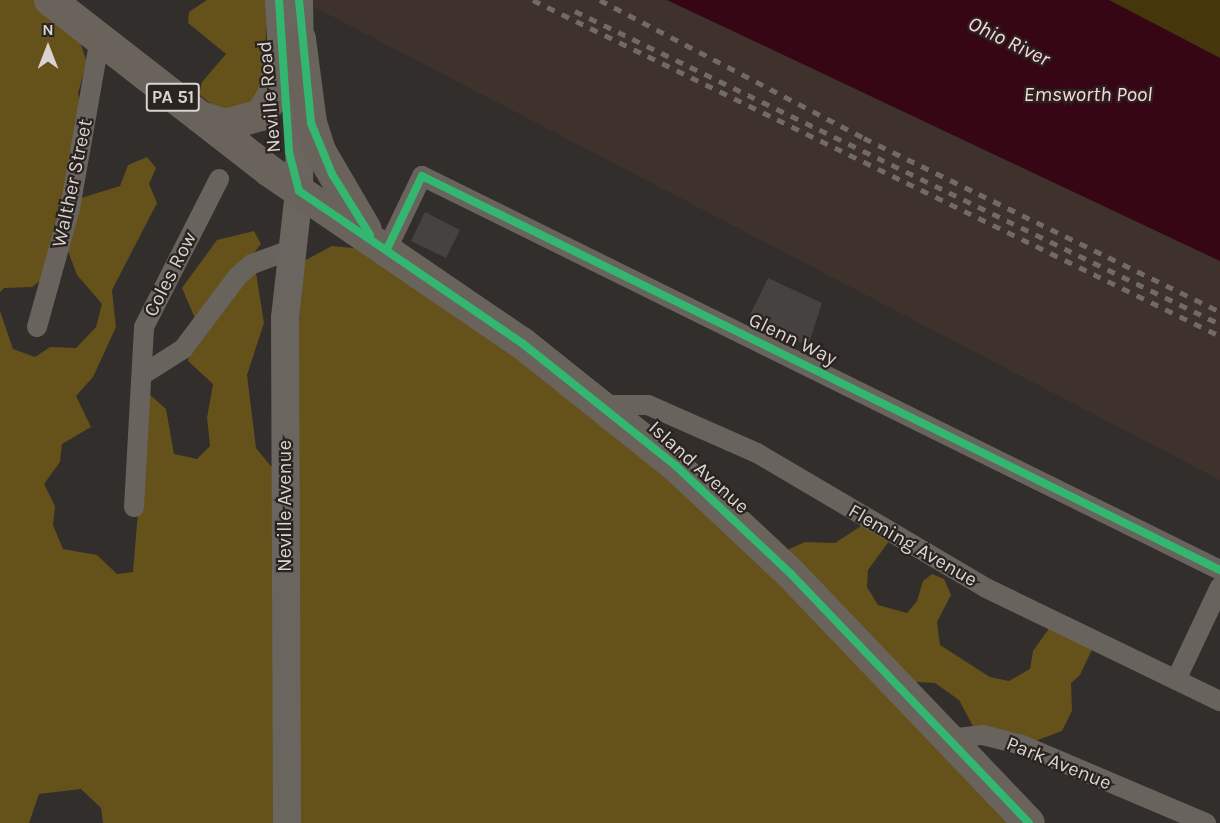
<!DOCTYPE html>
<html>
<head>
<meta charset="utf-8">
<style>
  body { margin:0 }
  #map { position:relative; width:1220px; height:823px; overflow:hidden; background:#312e2c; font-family:Karla,sans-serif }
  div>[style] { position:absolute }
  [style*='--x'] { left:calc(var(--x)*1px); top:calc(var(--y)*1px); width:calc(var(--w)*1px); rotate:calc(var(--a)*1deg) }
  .built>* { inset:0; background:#3f322d }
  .green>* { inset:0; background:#45360b }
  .forest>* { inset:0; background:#65511a }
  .water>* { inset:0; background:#360615 }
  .building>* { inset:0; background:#454240 }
  .street>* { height:20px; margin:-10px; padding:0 10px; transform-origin:10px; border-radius:10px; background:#68635d }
  .secondary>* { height:28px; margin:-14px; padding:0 14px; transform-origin:14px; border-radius:14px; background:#6b655f }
  .primary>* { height:32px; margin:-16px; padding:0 16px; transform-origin:16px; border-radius:16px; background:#69635c }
  .rail>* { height:4.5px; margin-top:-2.25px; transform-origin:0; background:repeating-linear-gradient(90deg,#706b68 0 8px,transparent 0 16px) }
  .cycleway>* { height:8px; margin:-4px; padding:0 4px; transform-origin:4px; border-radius:4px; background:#33b770 }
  span { translate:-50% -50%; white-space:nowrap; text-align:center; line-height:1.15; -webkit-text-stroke:4.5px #2a2320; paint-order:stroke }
  .shield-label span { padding:2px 4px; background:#2a2320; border:2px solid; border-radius:4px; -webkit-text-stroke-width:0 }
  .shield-label { font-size:18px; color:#d9d4d1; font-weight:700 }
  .street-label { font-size:20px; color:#d9d4d1 }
  .water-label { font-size:21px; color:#fed6dc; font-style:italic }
  .north { position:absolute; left:18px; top:18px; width:60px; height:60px; -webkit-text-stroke:4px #2a2320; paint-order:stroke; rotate:0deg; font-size:16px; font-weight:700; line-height:24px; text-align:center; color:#d9d4d1 }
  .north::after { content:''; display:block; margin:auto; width:21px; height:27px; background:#d9d4d1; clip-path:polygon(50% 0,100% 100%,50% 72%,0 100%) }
</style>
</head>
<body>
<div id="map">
  <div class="built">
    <i style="clip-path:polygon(301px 0,667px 0,1220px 261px,1220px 480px)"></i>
  </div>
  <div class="green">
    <i style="clip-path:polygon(1109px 0,1220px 0,1220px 58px)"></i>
  </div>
  <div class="forest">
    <i style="clip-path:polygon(0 0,44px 0,73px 22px,87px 62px,78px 93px,83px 116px,50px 273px,32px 287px,4px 288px,0 292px)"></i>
    <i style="clip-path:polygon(207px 0,268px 0,263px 85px,258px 96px,239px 110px,218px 110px,199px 94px,202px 82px,226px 54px,188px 23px,189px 12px)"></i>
    <i style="clip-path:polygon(147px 157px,156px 168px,149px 184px,157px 203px,112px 290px,116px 327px,93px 377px,76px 396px,91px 427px,62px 444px,60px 462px,44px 484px,55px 506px,53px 525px,63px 549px,97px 555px,117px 574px,133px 572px,148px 393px,166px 409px,174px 454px,197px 459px,210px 446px,207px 418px,213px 384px,188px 361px,197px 323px,182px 288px,217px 240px,254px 231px,261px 244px,253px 254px,264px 323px,247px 375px,256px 448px,279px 476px,281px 823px,103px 823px,101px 808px,81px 789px,39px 794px,29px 823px,0 823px,0 311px,13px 349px,35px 357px,50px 347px,76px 348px,96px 327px,102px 304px,77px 275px,68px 251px,81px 198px,120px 186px,128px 165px)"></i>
    <i style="clip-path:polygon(332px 246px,374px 250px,679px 478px,1018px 823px,291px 823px,300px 263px)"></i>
    <i style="clip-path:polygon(867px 522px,892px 537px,868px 570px,867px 587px,878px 605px,907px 613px,917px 601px,923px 581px,932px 574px,944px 579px,951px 595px,937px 622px,940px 645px,990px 677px,1009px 681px,1030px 669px,1033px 651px,1050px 627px,1096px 641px,1080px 675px,1071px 683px,1072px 711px,1062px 731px,1027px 744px,975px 730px,959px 700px,935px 683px,899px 681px,783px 560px,789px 549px,805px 542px,835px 543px)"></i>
  </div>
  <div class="water">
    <i style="clip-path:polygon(667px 0,1109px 0,1220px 58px,1220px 261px)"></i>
  </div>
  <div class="building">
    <i style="clip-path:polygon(425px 212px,460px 230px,446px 258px,411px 241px)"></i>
    <i style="clip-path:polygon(768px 278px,822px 303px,808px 346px,749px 317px)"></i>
  </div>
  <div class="street">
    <i style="--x:387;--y:249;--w:81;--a:-64.4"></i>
    <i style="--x:422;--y:176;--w:890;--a:26.28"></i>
    <i style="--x:37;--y:327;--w:123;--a:-74.5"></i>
    <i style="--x:70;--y:208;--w:173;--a:-80"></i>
    <i style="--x:142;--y:375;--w:49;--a:-32.4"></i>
    <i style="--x:183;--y:349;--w:91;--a:-53"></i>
    <i style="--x:238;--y:276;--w:18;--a:-41"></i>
    <i style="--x:252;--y:264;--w:44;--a:-20.1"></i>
    <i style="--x:604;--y:405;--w:44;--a:0"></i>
    <i style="--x:648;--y:405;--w:119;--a:23.8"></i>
    <i style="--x:757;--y:453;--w:266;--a:30.5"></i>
    <i style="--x:986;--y:588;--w:260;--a:25.8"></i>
    <i style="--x:134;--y:507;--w:180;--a:-86.8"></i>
    <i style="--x:144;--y:327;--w:166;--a:-63.1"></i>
    <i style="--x:1176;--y:680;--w:103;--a:-64.7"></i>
    <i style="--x:949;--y:739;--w:34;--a:-7"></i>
    <i style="--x:983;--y:735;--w:40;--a:14.4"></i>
    <i style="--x:1022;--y:745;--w:200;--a:23"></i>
  </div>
  <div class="secondary">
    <i style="--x:279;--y:0;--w:73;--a:86.9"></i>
    <i style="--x:299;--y:0;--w:61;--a:89.1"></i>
    <i style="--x:287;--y:823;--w:505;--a:-90.23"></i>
    <i style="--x:285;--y:318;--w:128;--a:-83.7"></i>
    <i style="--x:299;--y:191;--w:90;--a:-89.4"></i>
  </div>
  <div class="primary">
    <i style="--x:50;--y:0;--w:276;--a:37.9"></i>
    <i style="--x:268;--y:170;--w:307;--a:34.3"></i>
    <i style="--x:522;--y:343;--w:197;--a:38.6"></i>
    <i style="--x:676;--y:466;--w:158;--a:43.2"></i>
    <i style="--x:791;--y:574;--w:344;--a:46.3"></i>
    <i style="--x:300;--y:39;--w:85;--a:82.5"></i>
    <i style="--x:311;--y:123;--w:29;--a:72"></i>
    <i style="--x:320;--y:151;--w:91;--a:59.8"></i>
    <i style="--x:200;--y:117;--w:27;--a:17"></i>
    <i style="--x:226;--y:125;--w:36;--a:-16"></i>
    <i style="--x:261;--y:115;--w:22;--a:-58"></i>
    <i style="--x:273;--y:96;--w:41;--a:-77.3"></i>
  </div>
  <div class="rail">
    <i style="--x:533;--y:0;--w:765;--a:26.06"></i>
    <i style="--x:600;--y:0;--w:298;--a:27.6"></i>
    <i style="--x:864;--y:138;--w:396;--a:26"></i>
    <i style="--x:575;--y:11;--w:717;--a:25.89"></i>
  </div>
  <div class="cycleway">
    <i style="--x:279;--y:0;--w:152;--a:86.2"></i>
    <i style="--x:289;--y:152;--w:40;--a:75.6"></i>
    <i style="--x:299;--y:191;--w:270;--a:34.3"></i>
    <i style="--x:522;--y:343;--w:197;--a:38.6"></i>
    <i style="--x:676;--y:466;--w:158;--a:43.2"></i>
    <i style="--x:791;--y:574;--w:344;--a:46.3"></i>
    <i style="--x:299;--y:0;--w:124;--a:84.4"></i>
    <i style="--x:311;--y:123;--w:55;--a:67.6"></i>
    <i style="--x:332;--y:174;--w:72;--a:58.1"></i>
    <i style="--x:387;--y:249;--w:81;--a:-64.4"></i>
    <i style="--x:422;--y:176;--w:890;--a:26.28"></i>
  </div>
  <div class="shield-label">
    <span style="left:173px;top:97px">PA 51</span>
  </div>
  <div class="street-label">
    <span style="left:269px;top:97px;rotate:-95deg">Neville Road</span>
    <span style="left:72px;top:183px;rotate:-78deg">Walther Street</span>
    <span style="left:170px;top:274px;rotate:-63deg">Coles Row</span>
    <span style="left:793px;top:339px;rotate:26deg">Glenn Way</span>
    <span style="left:699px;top:467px;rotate:42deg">Island Avenue</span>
    <span style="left:284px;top:506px;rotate:-90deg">Neville Avenue</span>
    <span style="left:913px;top:545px;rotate:30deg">Fleming Avenue</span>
    <span style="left:1059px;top:763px;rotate:22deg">Park Avenue</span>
  </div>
  <div class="water-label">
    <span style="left:1009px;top:41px;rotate:26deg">Ohio River</span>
    <span style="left:1088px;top:94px">Emsworth Pool</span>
  </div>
  <div class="north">N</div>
</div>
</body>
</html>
